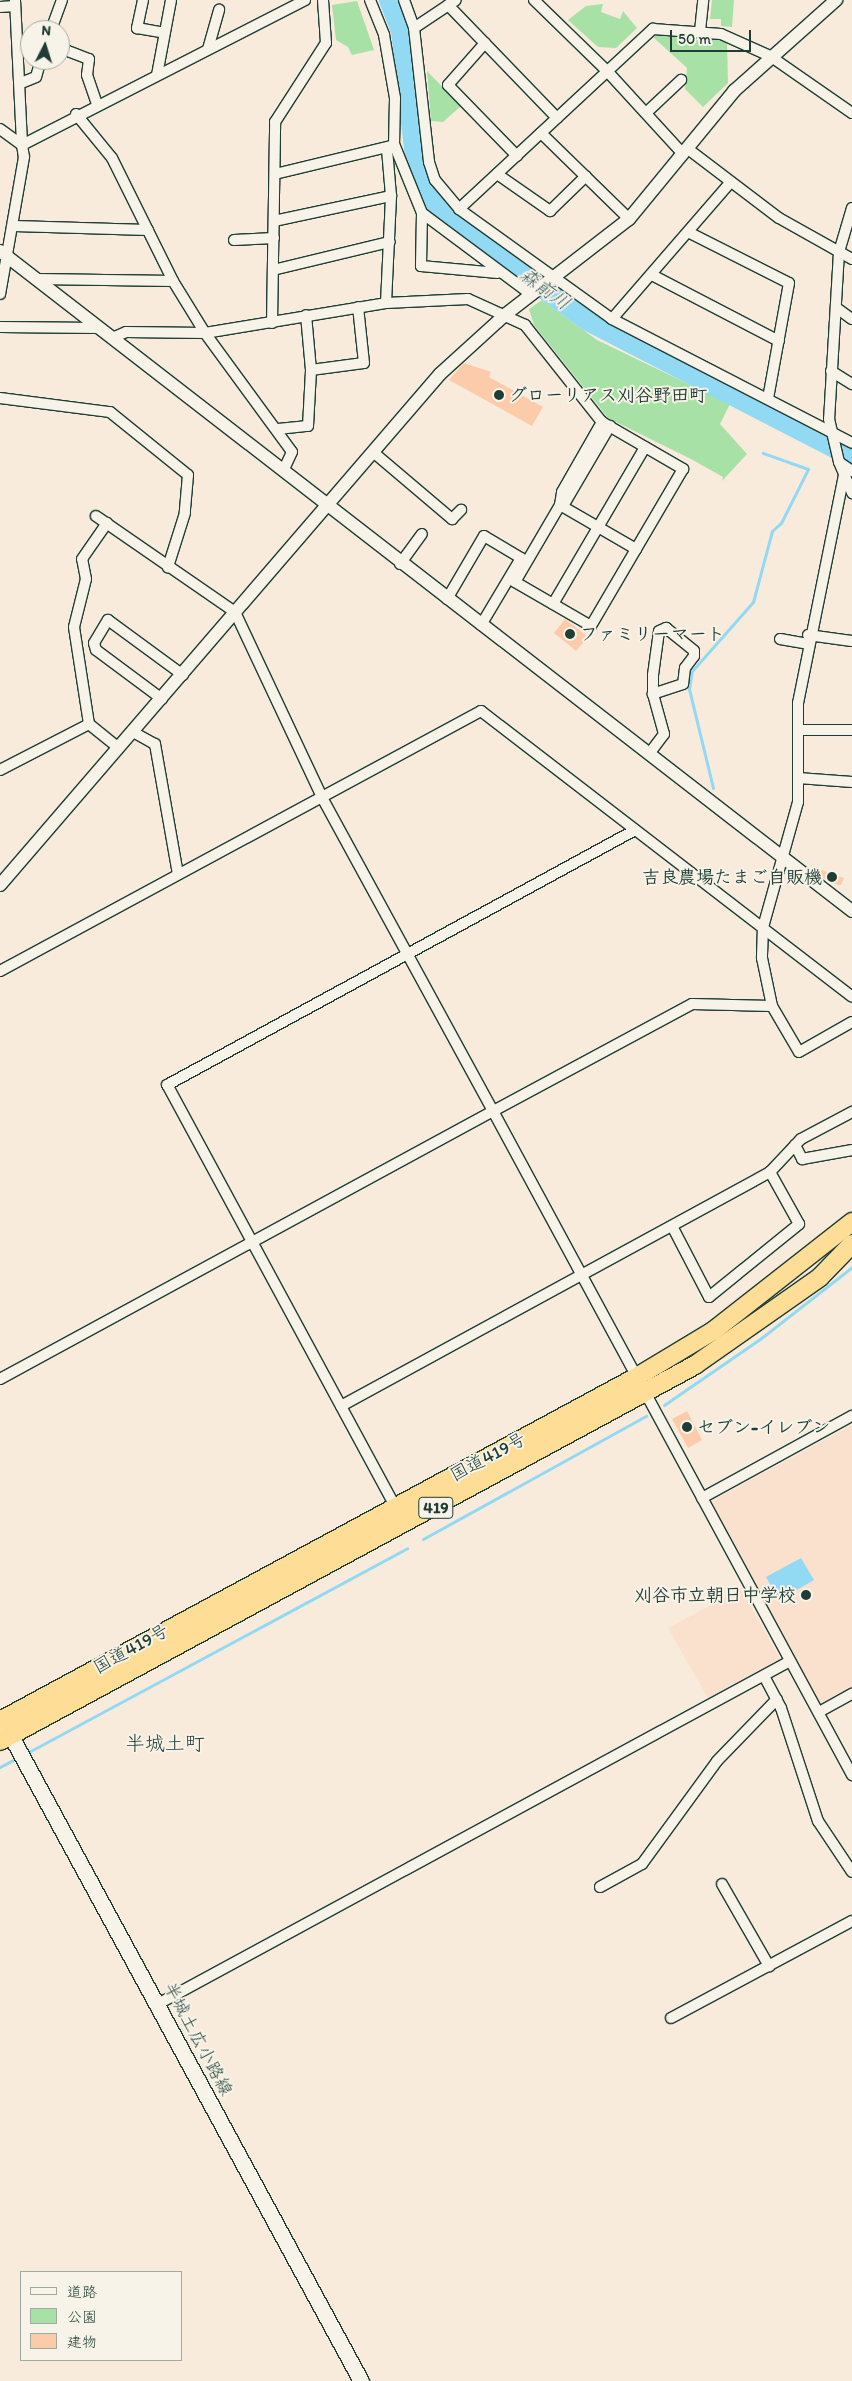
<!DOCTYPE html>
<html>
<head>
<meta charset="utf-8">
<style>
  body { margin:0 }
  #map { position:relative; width:852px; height:2381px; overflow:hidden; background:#f8ebdc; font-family:Itim,"Klee One",sans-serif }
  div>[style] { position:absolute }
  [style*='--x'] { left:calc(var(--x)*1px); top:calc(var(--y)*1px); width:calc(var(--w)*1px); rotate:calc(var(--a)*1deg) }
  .built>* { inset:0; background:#f9e1cd }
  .green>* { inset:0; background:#a7e1a6 }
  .water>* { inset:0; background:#92d9f4 }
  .stream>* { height:3px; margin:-1.5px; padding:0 1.5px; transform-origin:1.5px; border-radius:1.5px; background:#92d9f4 }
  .river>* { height:20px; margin:-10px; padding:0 10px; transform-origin:10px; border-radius:10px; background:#92d9f4 }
  .building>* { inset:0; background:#fbcbaa }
  .roads { filter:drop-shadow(1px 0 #1f3d34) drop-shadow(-1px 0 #1f3d34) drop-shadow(0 1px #1f3d34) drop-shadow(0 -1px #1f3d34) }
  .minor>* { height:10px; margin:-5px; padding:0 5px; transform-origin:5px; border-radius:5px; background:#f7f3e8 }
  .tertiary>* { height:12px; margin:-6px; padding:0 6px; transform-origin:6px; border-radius:6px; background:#f7f3e8 }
  .secondary>* { height:15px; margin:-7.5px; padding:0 7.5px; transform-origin:7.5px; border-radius:7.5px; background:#f7f3e8 }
  .trunk>* { height:18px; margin:-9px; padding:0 9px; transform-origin:9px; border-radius:9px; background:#fedd96 }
  .dots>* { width:14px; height:14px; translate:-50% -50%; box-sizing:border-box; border:2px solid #f7f3e8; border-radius:50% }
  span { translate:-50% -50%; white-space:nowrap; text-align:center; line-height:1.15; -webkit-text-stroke:4px #f7f3e8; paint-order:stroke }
  .shield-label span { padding:1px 4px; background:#f7f3e8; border:1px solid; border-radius:4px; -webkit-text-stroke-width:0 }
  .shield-label { font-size:16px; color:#1f3d34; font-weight:700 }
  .poi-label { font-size:18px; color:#1f3d34; font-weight:700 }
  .left { translate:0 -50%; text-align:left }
  .right { translate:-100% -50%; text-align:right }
  .street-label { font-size:18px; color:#1f3d34 }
  .water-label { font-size:19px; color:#365c5a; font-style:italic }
  .quarter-label { font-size:20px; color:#1f3d34 }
  .legend { position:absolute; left:20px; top:2271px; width:162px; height:90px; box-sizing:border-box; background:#f7f3e8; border:1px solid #a1aaa0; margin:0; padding:6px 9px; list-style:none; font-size:15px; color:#1f3d34 }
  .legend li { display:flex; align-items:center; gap:10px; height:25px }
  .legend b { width:25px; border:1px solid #a1aaa0 }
  .north { position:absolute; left:20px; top:20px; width:50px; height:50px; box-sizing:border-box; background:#f7f3e8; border:1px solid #a1aaa0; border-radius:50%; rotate:5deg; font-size:14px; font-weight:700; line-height:20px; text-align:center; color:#1f3d34 }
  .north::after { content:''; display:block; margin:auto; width:18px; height:22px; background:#1f3d34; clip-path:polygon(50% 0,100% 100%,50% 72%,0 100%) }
  .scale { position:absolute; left:670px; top:30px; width:81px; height:22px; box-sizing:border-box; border:2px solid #1f3d34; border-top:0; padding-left:6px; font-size:15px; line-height:18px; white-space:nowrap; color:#1f3d34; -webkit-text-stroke:4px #f7f3e8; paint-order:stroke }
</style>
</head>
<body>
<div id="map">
  <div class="built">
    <i style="clip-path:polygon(852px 1425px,852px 1687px,820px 1705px,710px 1502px)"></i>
    <i style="clip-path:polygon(741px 1589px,781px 1660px,709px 1700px,668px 1628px)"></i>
  </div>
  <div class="green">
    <i style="clip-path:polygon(712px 0,734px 0,732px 27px,721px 26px,721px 19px,710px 19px)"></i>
    <i style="clip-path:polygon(357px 1px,374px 50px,352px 55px,348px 47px,336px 40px,332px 5px)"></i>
    <i style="clip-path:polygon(603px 4px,601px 12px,620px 19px,623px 11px,637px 28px,616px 48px,598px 47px,568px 20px,586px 6px)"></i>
    <i style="clip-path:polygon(665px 33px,727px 41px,728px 83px,703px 107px,685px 89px,687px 68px,653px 37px)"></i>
    <i style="clip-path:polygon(427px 71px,461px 106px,443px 122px,431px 121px)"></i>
    <i style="clip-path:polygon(542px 300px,597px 340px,730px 404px,720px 424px,747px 454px,722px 481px,723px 477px,691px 459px,608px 418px,534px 325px,529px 309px)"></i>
  </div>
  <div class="water">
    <i style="clip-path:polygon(801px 1558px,814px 1580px,779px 1600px,766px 1577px)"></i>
  </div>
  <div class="stream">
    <i style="--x:713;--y:788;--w:102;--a:-103.6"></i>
    <i style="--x:689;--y:689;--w:18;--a:-81"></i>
    <i style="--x:692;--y:671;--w:92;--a:-48.5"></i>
    <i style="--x:753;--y:602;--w:73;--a:-75"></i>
    <i style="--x:772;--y:531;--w:12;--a:-42"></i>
    <i style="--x:781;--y:523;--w:60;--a:-63.4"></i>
    <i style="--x:808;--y:469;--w:48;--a:-160.4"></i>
    <i style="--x:664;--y:1405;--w:116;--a:-34.5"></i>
    <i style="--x:760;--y:1339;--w:117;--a:-38"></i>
    <i style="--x:423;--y:1539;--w:255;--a:-28.9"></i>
    <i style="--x:25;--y:1754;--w:434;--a:-28.3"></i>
    <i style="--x:0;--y:1767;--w:19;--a:-28"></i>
  </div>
  <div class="river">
    <i style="--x:389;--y:0;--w:33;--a:69"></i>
    <i style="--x:401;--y:31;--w:136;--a:83.7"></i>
    <i style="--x:416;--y:166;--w:36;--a:67"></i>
    <i style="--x:430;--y:199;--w:82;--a:40.5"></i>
    <i style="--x:492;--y:252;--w:118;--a:35.7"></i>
    <i style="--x:588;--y:321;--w:297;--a:27.3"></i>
  </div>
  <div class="building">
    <i style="clip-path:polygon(464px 363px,491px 372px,489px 377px,543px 407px,532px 426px,449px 380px)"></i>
    <i style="clip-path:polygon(565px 619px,588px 637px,576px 651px,554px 633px)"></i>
    <i style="clip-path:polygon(810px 866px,844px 878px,841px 885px,829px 883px)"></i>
    <i style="clip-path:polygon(687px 1411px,702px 1440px,688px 1448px,672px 1419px)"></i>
  </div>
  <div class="roads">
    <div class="minor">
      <i style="--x:15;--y:0;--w:145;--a:87.2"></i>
      <i style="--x:22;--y:145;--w:318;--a:-27.1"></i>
      <i style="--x:143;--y:0;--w:29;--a:102"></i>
      <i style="--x:137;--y:28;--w:27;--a:10"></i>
      <i style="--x:370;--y:0;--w:38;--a:68"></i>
      <i style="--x:384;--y:35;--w:64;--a:80.1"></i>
      <i style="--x:395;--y:98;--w:46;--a:91.2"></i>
      <i style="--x:394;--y:144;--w:74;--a:67.9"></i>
      <i style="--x:422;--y:213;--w:137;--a:36.7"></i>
      <i style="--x:404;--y:0;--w:30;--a:70"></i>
      <i style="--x:414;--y:28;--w:135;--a:83.6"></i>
      <i style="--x:429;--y:162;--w:19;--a:72"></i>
      <i style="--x:435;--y:180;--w:38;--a:50"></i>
      <i style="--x:459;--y:209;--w:188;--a:35.7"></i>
      <i style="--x:612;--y:319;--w:270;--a:27.3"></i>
      <i style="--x:534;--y:0;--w:102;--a:44.2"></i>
      <i style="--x:607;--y:71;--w:113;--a:47.5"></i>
      <i style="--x:448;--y:5;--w:157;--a:46"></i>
      <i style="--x:0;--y:7;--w:15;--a:-4"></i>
      <i style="--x:414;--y:28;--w:50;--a:-33.7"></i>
      <i style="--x:51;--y:30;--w:32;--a:-70"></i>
      <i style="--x:700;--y:31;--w:31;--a:-84"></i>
      <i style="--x:485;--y:43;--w:56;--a:131.4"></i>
      <i style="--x:448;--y:85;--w:99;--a:45.8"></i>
      <i style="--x:60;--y:48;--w:31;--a:21"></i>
      <i style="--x:89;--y:59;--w:16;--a:97"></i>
      <i style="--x:87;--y:75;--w:31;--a:71"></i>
      <i style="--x:208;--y:49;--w:41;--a:-74.2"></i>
      <i style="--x:157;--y:75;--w:76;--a:-79.4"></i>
      <i style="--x:21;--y:83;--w:16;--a:-22"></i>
      <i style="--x:36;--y:77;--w:18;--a:-74"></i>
      <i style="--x:647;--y:112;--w:47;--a:-43.3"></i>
      <i style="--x:76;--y:114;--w:57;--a:50.7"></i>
      <i style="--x:112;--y:158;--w:137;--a:63.6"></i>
      <i style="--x:173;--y:281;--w:61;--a:58.4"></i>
      <i style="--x:205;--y:333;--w:147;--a:53.8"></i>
      <i style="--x:292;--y:452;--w:19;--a:115"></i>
      <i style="--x:0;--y:129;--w:27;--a:36"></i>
      <i style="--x:22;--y:145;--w:12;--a:81"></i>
      <i style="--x:24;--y:157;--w:139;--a:99.9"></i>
      <i style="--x:541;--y:133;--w:123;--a:44.3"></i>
      <i style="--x:688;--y:149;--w:114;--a:37.2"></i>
      <i style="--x:779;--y:218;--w:84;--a:29.3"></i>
      <i style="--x:275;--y:174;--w:119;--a:-13.6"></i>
      <i style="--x:497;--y:174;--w:65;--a:34.9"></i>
      <i style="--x:550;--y:211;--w:50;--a:-44.2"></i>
      <i style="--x:852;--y:208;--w:46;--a:106.5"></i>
      <i style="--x:839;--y:252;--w:167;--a:93.4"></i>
      <i style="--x:829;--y:419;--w:44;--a:76.9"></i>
      <i style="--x:839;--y:462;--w:34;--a:67"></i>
      <i style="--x:459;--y:209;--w:265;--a:-42.9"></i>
      <i style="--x:653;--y:29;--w:68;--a:4.2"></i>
      <i style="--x:721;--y:34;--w:54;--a:24.2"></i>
      <i style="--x:770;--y:56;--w:100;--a:34.8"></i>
      <i style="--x:422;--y:213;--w:53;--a:91.1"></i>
      <i style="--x:421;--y:266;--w:77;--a:5.2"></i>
      <i style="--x:274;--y:221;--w:120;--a:-12.1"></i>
      <i style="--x:14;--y:226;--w:134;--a:1.7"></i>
      <i style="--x:688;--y:232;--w:113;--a:26.8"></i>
      <i style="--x:789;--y:283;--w:118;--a:100.3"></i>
      <i style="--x:234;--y:240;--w:40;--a:-2.9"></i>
      <i style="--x:273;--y:270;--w:120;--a:-13.5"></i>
      <i style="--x:652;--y:275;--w:143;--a:27.5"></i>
      <i style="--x:37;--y:279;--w:136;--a:0.8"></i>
      <i style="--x:386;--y:303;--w:107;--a:-87.3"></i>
      <i style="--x:391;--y:196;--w:47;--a:-94.9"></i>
      <i style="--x:838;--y:309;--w:17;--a:36"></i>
      <i style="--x:612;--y:319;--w:180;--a:-49.1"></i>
      <i style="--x:272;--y:323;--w:201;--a:-89.1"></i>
      <i style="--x:275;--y:122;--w:94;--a:-57.2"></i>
      <i style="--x:326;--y:43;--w:43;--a:-94"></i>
      <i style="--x:0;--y:327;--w:99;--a:0.6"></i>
      <i style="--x:112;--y:338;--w:15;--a:-23"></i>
      <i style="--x:126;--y:332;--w:79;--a:0.7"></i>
      <i style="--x:205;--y:333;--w:183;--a:-9.4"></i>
      <i style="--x:386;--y:303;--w:82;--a:-2.8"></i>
      <i style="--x:468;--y:299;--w:63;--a:24.5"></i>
      <i style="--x:525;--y:325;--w:124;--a:51.6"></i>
      <i style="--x:602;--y:422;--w:94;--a:30.1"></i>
      <i style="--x:683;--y:469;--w:182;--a:120.4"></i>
      <i style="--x:591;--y:626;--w:88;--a:-149.9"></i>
      <i style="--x:515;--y:582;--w:89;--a:-59.7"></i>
      <i style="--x:560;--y:505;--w:88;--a:30.1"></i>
      <i style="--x:311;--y:370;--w:53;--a:-7.5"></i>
      <i style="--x:364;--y:363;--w:56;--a:-96.1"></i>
      <i style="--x:831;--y:371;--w:25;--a:32"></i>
      <i style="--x:0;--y:398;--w:111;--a:7.3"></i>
      <i style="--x:110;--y:412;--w:100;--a:38.9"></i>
      <i style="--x:188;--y:475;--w:38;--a:95"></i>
      <i style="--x:185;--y:513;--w:57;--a:107.5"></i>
      <i style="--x:278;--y:429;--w:30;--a:-6"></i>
      <i style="--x:308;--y:426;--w:56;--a:-86.9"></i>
      <i style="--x:311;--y:370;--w:55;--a:-95.2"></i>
      <i style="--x:373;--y:452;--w:104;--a:40.3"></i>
      <i style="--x:452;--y:519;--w:13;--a:-45"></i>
      <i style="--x:839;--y:462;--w:16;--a:35"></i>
      <i style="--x:844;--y:475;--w:233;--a:101.4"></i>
      <i style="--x:798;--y:703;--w:99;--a:90"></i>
      <i style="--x:798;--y:802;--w:130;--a:105.6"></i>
      <i style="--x:763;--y:927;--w:31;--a:92"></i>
      <i style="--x:762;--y:958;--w:49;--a:78.2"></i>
      <i style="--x:772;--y:1006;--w:80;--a:-178.6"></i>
      <i style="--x:692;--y:1004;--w:226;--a:151.7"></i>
      <i style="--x:493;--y:1111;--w:755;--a:61.6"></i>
      <i style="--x:560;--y:505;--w:13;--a:-81"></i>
      <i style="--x:562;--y:492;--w:81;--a:-60.3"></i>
      <i style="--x:563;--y:506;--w:93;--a:-59.6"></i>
      <i style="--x:400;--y:564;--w:37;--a:-54"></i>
      <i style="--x:447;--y:599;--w:73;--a:-59.6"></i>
      <i style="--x:484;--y:536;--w:43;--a:30.7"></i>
      <i style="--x:521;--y:558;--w:78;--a:120.8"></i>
      <i style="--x:553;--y:604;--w:182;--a:-59.6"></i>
      <i style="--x:808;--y:635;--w:44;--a:7.8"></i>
      <i style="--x:780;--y:639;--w:27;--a:10"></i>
      <i style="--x:162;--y:699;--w:82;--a:-143.4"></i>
      <i style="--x:96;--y:650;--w:7;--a:-106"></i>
      <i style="--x:94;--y:643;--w:27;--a:-59"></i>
      <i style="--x:108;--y:620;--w:93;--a:36.3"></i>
      <i style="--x:89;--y:724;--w:98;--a:-98.8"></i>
      <i style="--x:74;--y:627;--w:49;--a:-76"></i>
      <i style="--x:86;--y:579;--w:20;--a:-101"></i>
      <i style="--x:82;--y:559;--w:44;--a:-55.2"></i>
      <i style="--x:798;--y:730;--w:54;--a:0"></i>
      <i style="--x:133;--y:732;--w:25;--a:29"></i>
      <i style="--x:155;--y:744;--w:132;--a:80"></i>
      <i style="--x:649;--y:754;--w:25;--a:-53"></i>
      <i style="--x:664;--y:734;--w:41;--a:-105.4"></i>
      <i style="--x:653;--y:694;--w:19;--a:-90"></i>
      <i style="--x:653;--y:675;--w:44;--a:-82.2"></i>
      <i style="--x:659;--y:631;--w:8;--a:-23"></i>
      <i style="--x:666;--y:628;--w:36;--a:39"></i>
      <i style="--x:694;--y:651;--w:5;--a:90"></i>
      <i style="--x:694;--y:656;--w:15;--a:127"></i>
      <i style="--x:685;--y:668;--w:16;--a:97"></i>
      <i style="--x:683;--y:684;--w:32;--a:162"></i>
      <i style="--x:0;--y:770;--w:100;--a:-27.3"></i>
      <i style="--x:89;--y:724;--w:38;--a:39"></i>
      <i style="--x:798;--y:778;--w:54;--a:4.2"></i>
      <i style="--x:0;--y:971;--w:547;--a:-28.39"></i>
      <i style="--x:481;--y:711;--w:468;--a:37.6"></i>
      <i style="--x:772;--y:1006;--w:53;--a:59.6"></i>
      <i style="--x:799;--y:1052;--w:61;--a:-29.5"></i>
      <i style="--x:795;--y:1145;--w:16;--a:63"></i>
      <i style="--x:802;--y:1159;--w:51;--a:-10.2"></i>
      <i style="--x:672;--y:1226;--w:80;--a:62.5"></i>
      <i style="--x:709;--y:1297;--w:116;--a:-39"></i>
      <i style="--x:799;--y:1224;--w:60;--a:-119.1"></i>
      <i style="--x:0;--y:1379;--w:561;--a:-28.53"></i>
      <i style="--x:493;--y:1111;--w:358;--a:-118.6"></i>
      <i style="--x:322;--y:797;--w:204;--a:-115.2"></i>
      <i style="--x:235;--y:612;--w:169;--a:-145.4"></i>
      <i style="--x:341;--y:1406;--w:489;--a:-28.6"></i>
      <i style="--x:770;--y:1172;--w:45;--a:-46.8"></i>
      <i style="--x:801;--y:1139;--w:58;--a:-27.9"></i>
      <i style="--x:702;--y:1498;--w:171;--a:-28.7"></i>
      <i style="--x:396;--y:1508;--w:481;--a:-118.4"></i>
      <i style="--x:167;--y:1085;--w:533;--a:-28.58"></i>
      <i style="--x:764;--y:1676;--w:36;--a:62"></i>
      <i style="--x:781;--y:1708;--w:119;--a:71.9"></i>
      <i style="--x:818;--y:1821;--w:61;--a:56.3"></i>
      <i style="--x:819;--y:1712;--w:38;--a:-29"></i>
      <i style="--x:722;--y:1884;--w:95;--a:60.2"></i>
      <i style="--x:600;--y:1887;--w:48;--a:-28.7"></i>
      <i style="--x:642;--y:1864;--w:127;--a:-53.9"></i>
      <i style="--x:717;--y:1761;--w:86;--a:-45.9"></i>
      <i style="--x:158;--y:2004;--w:719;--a:-28.49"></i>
      <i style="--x:671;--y:2018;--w:205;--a:-28.2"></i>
    </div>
    <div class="tertiary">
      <i style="--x:0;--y:251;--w:1078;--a:37.76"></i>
      <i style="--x:0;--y:885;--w:674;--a:-49.27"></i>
      <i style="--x:440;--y:374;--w:89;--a:-42.3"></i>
      <i style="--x:506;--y:314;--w:155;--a:-37.7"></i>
      <i style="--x:629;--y:219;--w:166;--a:-50.6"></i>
      <i style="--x:734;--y:91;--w:137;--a:-41.7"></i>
    </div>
    <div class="secondary">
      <i style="--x:5;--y:1725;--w:746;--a:61.51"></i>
    </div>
    <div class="trunk">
      <i style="--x:0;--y:1721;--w:722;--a:-28.38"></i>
      <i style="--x:635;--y:1378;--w:91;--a:-31.1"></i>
      <i style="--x:713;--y:1331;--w:177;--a:-38.1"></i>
      <i style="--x:0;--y:1741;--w:790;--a:-28.41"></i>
      <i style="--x:695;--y:1365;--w:153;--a:-35.1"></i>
      <i style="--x:820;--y:1277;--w:46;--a:-45.9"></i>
    </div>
  </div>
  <div class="dots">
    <i style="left:499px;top:395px;background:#1f3d34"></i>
    <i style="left:570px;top:634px;background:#1f3d34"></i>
    <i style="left:832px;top:877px;background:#1f3d34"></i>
    <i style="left:687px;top:1427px;background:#1f3d34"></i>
    <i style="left:806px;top:1595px;background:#1f3d34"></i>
  </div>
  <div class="shield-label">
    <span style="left:436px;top:1508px">419</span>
  </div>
  <div class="poi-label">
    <span class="left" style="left:509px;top:395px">グローリアス刈谷野田町</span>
    <span class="left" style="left:580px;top:634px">ファミリーマート</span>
    <span class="right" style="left:822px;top:877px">吉良農場たまご自販機</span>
    <span class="left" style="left:697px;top:1427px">セブン-イレブン</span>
    <span class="right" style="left:796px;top:1595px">刈谷市立朝日中学校</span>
  </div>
  <div class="street-label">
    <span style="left:488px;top:1457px;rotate:-28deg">国道419号</span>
    <span style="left:131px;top:1649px;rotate:-29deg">国道419号</span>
    <span style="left:198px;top:2039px;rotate:62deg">半城土広小路線</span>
  </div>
  <div class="water-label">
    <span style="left:545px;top:289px;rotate:36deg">森前川</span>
  </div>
  <div class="quarter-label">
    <span style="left:165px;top:1743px">半城土町</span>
  </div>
  <ul class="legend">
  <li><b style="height:6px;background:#f7f3e8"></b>道路</li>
  <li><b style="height:14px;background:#a7e1a6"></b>公園</li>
  <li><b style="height:14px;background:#fbcbaa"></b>建物</li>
  </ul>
  <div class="north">N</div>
  <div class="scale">50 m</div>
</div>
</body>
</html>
